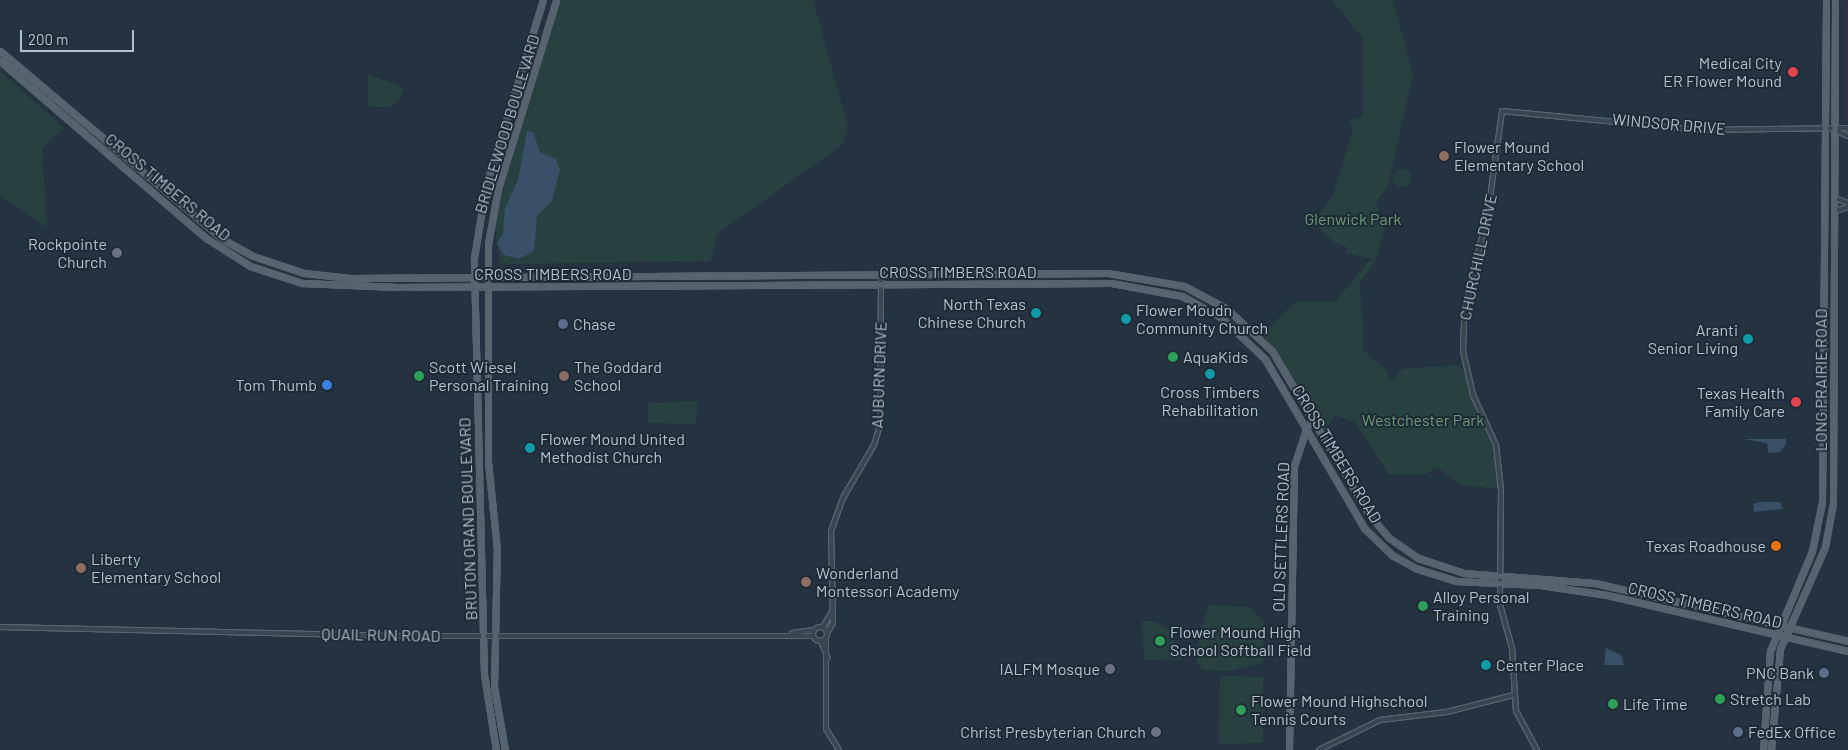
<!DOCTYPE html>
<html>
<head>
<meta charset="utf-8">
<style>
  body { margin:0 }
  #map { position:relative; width:1848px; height:750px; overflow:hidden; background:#253340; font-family:Barlow,sans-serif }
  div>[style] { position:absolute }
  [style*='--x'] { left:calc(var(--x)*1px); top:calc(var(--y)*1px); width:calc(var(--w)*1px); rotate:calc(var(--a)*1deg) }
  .medical>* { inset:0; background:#313141 }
  .green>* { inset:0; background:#274141 }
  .round { border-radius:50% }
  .water>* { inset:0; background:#385168 }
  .roads { filter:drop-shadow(1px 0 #57636d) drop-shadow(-1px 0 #57636d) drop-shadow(0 1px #57636d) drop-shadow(0 -1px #57636d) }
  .minor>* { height:4px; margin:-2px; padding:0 2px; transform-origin:2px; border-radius:2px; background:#394550 }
  .minor>.ring { margin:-2px; padding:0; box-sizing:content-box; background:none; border:4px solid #394550; border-radius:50% }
  .major>* { height:5px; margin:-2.5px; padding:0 2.5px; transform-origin:2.5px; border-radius:2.5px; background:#576470 }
  .dots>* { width:14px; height:14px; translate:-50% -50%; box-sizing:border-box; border:2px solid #1e2a35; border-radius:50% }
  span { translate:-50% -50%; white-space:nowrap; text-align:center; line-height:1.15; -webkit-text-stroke:4px #1e2a35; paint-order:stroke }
  .poi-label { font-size:16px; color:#b5c0ca }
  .right { translate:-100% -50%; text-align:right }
  .left { translate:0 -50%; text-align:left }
  .street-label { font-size:16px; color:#b5c0ca }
  .park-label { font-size:16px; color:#6c9c72 }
  .scale { position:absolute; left:20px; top:30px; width:114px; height:22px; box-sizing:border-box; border:2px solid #b5c0ca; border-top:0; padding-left:6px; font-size:15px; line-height:18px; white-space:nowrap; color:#b5c0ca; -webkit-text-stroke:4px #1e2a35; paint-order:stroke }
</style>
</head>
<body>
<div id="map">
  <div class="medical">
    <i style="clip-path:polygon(1844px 0,1848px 0,1848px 121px,1845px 121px)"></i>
  </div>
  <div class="green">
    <i style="clip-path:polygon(559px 0,813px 0,848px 127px,842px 145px,717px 234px,711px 261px,500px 264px,494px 221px)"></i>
    <i style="clip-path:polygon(1332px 0,1393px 0,1413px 75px,1388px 186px,1376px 203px,1384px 230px,1376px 260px,1360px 283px,1364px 351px,1386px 370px,1390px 380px,1395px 380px,1401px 369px,1461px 365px,1493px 448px,1498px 489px,1460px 484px,1437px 467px,1426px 474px,1388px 474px,1355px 422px,1335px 416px,1324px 430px,1263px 334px,1295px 302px,1335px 302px,1369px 261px,1376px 260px,1347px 253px,1347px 247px,1335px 243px,1314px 223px,1333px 196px,1353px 129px,1349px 119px,1363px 117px,1362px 37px)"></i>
    <i style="clip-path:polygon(0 71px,64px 128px,42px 148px,47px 227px,0 196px)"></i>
    <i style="clip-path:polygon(368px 74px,404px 88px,400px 98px,389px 107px,368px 106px)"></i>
    <i class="round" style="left:1393px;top:169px;width:18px;height:18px"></i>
    <i style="clip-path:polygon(699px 401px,695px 424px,648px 423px,648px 403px)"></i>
    <i style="clip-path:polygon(1209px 605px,1250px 607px,1265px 623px,1262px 664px,1228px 671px,1203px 670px,1197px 663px,1198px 638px)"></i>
    <i style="clip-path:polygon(1142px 621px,1156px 622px,1171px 631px,1181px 659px,1144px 660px)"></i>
    <i style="clip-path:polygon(1220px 676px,1263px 677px,1263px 743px,1219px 744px)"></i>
  </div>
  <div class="water">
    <i style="clip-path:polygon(527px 131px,533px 132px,540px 152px,556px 159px,560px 169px,552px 201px,537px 216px,534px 251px,519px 259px,504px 255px,497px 243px,503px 234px,505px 208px,518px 180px)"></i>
    <i style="clip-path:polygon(1743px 439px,1786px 439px,1786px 444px,1780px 452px,1768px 453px,1767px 443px)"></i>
    <i style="clip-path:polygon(1760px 502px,1780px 502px,1783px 509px,1754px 512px,1753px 504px)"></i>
    <i style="clip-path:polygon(1606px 648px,1621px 655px,1624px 665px,1604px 665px)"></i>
  </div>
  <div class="roads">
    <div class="minor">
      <i style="--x:1835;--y:130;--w:14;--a:25"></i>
      <i style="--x:1835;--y:198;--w:14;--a:21"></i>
      <i style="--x:1835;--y:211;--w:14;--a:-17"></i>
      <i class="ring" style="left:813px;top:627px;width:10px;height:10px"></i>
      <i style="--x:0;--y:627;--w:401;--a:1.3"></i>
      <i style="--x:401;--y:636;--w:412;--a:0"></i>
      <i style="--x:823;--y:627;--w:16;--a:-60"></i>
      <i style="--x:792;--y:633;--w:22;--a:-8"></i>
      <i style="--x:827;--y:633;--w:12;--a:-59"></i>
      <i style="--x:833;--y:623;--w:92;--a:-91.2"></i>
      <i style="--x:831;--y:531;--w:35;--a:-70"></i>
      <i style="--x:843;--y:498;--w:61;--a:-59.7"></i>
      <i style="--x:874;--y:445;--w:21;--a:-73"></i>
      <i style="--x:880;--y:425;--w:150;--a:-89.6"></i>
      <i style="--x:826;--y:639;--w:90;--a:90"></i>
      <i style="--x:826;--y:729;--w:25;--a:58"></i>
      <i style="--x:821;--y:641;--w:18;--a:68"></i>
      <i style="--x:1319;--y:750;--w:68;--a:-26.2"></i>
      <i style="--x:1380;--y:720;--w:67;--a:-6.8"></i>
      <i style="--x:1447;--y:712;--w:68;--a:-14.4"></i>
      <i style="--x:1537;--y:750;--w:44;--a:-118.3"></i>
      <i style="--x:1516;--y:711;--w:63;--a:-93.6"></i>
      <i style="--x:1512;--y:648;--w:45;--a:-105.6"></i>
      <i style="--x:1500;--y:605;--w:115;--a:-89.5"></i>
      <i style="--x:1501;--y:490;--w:45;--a:-96.3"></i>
      <i style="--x:1496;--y:445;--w:55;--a:-114.7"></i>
      <i style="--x:1473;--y:395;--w:45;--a:-102.8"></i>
      <i style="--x:1463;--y:351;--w:38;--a:-88"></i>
      <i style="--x:1464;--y:313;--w:104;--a:-76.6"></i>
      <i style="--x:1488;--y:212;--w:102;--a:-82.1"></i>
      <i style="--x:1502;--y:111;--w:199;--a:5.5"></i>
      <i style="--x:1700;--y:130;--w:148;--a:-0.8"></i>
    </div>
    <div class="major">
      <i style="--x:0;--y:51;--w:293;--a:40.2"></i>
      <i style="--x:224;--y:240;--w:33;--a:29"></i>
      <i style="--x:253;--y:256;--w:54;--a:18.4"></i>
      <i style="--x:304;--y:273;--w:46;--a:6.2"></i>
      <i style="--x:350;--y:278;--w:758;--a:-0.38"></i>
      <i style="--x:1108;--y:273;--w:77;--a:9.7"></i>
      <i style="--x:1184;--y:286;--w:49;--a:28.1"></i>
      <i style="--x:1227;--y:309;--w:62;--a:43"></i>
      <i style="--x:1272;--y:351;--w:188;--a:59.3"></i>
      <i style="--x:1368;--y:513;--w:31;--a:50"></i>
      <i style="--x:1388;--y:537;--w:37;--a:35"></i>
      <i style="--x:1418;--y:558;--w:48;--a:18.1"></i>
      <i style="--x:1464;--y:573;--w:131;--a:4.4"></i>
      <i style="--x:1595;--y:583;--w:260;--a:12.9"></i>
      <i style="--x:0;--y:61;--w:272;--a:40.7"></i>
      <i style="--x:206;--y:238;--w:52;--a:32.5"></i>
      <i style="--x:250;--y:266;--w:55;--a:18.1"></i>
      <i style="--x:302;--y:283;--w:95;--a:2.4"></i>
      <i style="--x:397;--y:287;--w:714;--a:-0.32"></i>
      <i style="--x:1111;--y:283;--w:72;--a:10.4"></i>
      <i style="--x:1182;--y:296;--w:46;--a:28.8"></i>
      <i style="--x:1222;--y:318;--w:59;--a:43.6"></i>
      <i style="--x:1265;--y:359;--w:196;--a:59.6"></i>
      <i style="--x:1364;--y:528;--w:39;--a:44"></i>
      <i style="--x:1392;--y:555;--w:26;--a:29"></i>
      <i style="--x:1415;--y:568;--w:43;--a:17.6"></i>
      <i style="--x:1456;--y:581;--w:84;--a:2.7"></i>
      <i style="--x:1540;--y:585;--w:68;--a:8.5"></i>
      <i style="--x:1607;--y:595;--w:247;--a:13.1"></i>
      <i style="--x:496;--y:750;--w:77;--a:-99"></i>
      <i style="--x:484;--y:674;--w:416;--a:-91.4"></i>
      <i style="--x:474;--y:258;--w:74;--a:-80.7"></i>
      <i style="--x:486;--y:185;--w:194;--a:-72.9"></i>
      <i style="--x:505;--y:750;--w:64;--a:-99.9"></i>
      <i style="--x:494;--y:687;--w:138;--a:-88.8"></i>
      <i style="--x:497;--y:549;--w:87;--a:-95.9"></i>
      <i style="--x:488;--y:462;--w:218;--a:-90"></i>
      <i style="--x:488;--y:244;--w:56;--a:-79.7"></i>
      <i style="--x:498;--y:189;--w:198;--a:-72.9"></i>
      <i style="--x:1289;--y:750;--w:284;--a:-89"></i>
      <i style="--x:1294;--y:466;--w:40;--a:-72"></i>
      <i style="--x:1306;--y:428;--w:11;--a:-49"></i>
      <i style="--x:1763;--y:750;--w:99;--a:-86"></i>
      <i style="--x:1770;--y:651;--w:108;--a:-67.2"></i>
      <i style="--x:1812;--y:551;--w:50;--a:-78.5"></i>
      <i style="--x:1822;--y:502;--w:502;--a:-89.54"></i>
      <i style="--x:1771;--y:750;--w:101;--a:-84.9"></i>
      <i style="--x:1780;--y:649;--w:111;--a:-66.2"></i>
      <i style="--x:1825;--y:547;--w:45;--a:-79.7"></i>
      <i style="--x:1833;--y:503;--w:503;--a:-89.77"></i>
    </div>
  </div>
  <div class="dots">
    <i style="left:1793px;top:72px;background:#e0444e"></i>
    <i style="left:1444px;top:156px;background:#8d6e63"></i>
    <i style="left:117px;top:253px;background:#6b7280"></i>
    <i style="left:1036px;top:313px;background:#0f9aa8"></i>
    <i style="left:1126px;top:319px;background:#0f9aa8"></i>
    <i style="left:563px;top:324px;background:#5c6f8a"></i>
    <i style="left:1748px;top:339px;background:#0f9aa8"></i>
    <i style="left:1173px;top:357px;background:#2e9e5b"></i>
    <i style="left:1210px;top:374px;background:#0f9aa8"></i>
    <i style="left:419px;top:376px;background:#2e9e5b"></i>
    <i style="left:564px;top:376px;background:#8d6e63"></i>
    <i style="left:327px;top:385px;background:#3f7fe0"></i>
    <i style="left:1796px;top:402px;background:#e0444e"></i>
    <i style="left:530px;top:448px;background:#0f9aa8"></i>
    <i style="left:1776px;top:546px;background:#e8710a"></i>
    <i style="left:81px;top:568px;background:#8d6e63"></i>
    <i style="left:806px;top:582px;background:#8d6e63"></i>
    <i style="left:1423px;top:606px;background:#2e9e5b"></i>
    <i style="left:1160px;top:641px;background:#2e9e5b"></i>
    <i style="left:1486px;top:665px;background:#0f9aa8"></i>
    <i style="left:1110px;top:669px;background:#6b7280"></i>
    <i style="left:1824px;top:673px;background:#5c6f8a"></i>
    <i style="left:1720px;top:699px;background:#2e9e5b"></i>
    <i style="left:1613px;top:704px;background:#2e9e5b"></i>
    <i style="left:1241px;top:710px;background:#2e9e5b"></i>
    <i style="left:1156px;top:732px;background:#6b7280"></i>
    <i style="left:1738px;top:732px;background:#5c6f8a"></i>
  </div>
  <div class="poi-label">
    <span class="right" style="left:1782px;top:72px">Medical City<br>ER Flower Mound</span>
    <span class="left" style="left:1454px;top:156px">Flower Mound<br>Elementary School</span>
    <span class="right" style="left:107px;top:253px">Rockpointe<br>Church</span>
    <span class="right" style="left:1026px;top:313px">North Texas<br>Chinese Church</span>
    <span class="left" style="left:1136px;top:319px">Flower Moudn<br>Community Church</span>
    <span class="left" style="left:573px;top:324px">Chase</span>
    <span class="right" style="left:1738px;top:339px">Aranti<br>Senior Living</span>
    <span class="left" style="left:1183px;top:357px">AquaKids</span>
    <span class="left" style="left:429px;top:376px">Scott Wiesel<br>Personal Training</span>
    <span class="left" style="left:574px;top:376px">The Goddard<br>School</span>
    <span class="right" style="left:317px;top:385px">Tom Thumb</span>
    <span style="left:1210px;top:401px">Cross Timbers<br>Rehabilitation</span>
    <span class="right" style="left:1785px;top:402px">Texas Health<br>Family Care</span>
    <span class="left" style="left:540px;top:448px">Flower Mound United<br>Methodist Church</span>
    <span class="right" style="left:1766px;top:546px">Texas Roadhouse</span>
    <span class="left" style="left:91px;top:568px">Liberty<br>Elementary School</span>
    <span class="left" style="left:816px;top:582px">Wonderland<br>Montessori Academy</span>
    <span class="left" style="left:1433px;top:606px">Alloy Personal<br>Training</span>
    <span class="left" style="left:1170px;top:641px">Flower Mound High<br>School Softball Field</span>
    <span class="left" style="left:1496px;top:665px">Center Place</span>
    <span class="right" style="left:1100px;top:669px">IALFM Mosque</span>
    <span class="right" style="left:1814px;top:673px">PNC Bank</span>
    <span class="left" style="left:1730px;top:699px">Stretch Lab</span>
    <span class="left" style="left:1251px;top:710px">Flower Mound Highschool<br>Tennis Courts</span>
    <span class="left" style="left:1623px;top:704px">Life Time</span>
    <span class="right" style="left:1146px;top:732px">Christ Presbyterian Church</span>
    <span class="left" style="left:1748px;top:732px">FedEx Office</span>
  </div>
  <div class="street-label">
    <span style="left:507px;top:124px;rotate:-73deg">BRIDLEWOOD BOULEVARD</span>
    <span style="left:1669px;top:124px;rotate:5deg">WINDSOR DRIVE</span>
    <span style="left:168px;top:187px;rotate:40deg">CROSS TIMBERS ROAD</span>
    <span style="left:1478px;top:257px;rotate:-78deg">CHURCHILL DRIVE</span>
    <span style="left:958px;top:272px">CROSS TIMBERS ROAD</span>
    <span style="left:553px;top:274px">CROSS TIMBERS ROAD</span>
    <span style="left:879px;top:375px;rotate:-88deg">AUBURN DRIVE</span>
    <span style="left:1821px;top:380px;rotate:-90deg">LONG PRAIRIE ROAD</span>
    <span style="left:1337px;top:454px;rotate:59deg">CROSS TIMBERS ROAD</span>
    <span style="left:468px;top:519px;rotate:-92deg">BRUTON ORAND BOULEVARD</span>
    <span style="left:1281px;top:537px;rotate:-88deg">OLD SETTLERS ROAD</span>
    <span style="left:1705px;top:605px;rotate:13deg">CROSS TIMBERS ROAD</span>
    <span style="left:381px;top:635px;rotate:1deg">QUAIL RUN ROAD</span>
  </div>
  <div class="park-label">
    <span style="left:1353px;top:219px">Glenwick Park</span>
    <span style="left:1423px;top:420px">Westchester Park</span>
  </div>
  <div class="scale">200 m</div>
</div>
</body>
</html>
